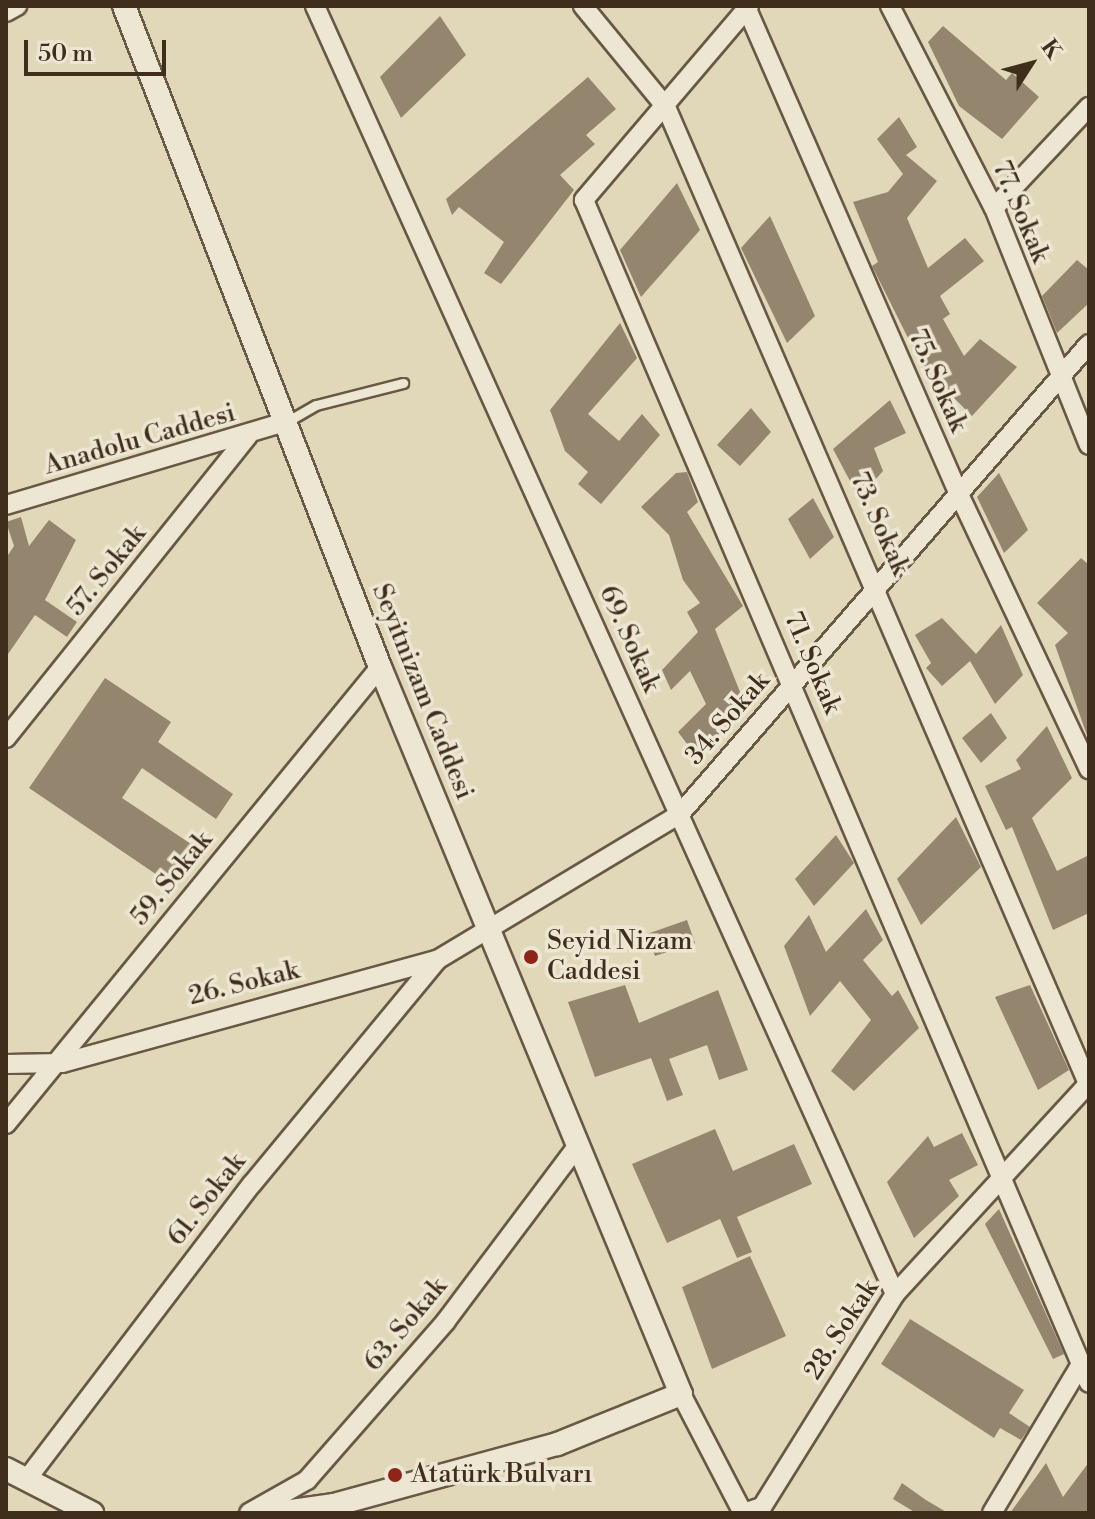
<!DOCTYPE html>
<html>
<head>
<meta charset="utf-8">
<style>
  body { margin:0 }
  #map { position:relative; width:1095px; height:1519px; overflow:hidden; background:#e1d8b9; font-family:"Libre Bodoni",serif }
  div>[style] { position:absolute }
  [style*='--x'] { left:calc(var(--x)*1px); top:calc(var(--y)*1px); width:calc(var(--w)*1px); rotate:calc(var(--a)*1deg) }
  .building>* { inset:0; background:#94866e }
  .roads { filter:drop-shadow(2px 0 #685844) drop-shadow(-2px 0 #685844) drop-shadow(0 2px #685844) drop-shadow(0 -2px #685844) }
  .service>* { height:9px; margin:-4.5px; padding:0 4.5px; transform-origin:4.5px; border-radius:4.5px; background:#ece6d2 }
  .minor>* { height:18px; margin:-9px; padding:0 9px; transform-origin:9px; border-radius:9px; background:#ece6d2 }
  .tertiary>* { height:22px; margin:-11px; padding:0 11px; transform-origin:11px; border-radius:11px; background:#ece6d2 }
  .dots>* { width:22px; height:22px; translate:-50% -50%; box-sizing:border-box; border:4px solid #ece6d2; border-radius:50% }
  span { translate:-50% -50%; white-space:nowrap; text-align:center; line-height:1.15; -webkit-text-stroke:7px #ece6d2; paint-order:stroke }
  .street-label { font-size:26px; color:#402e1d }
  .poi-label { font-size:26px; color:#402e1d }
  .left { translate:0 -50%; text-align:left }
  .frame { position:absolute; inset:0; border:8px solid #402e1d; pointer-events:none }
  .north { position:absolute; left:991px; top:24px; width:80px; height:80px; -webkit-text-stroke:6px #ece6d2; paint-order:stroke; rotate:54deg; font-size:22px; font-weight:700; line-height:32px; text-align:center; color:#402e1d }
  .north::after { content:''; display:block; margin:auto; width:28px; height:36px; background:#402e1d; clip-path:polygon(50% 0,100% 100%,50% 72%,0 100%) }
  .scale { position:absolute; left:24px; top:40px; width:142px; height:36px; box-sizing:border-box; border:4px solid #402e1d; border-top:0; padding-left:10px; font-size:24px; line-height:28px; white-space:nowrap; color:#402e1d; -webkit-text-stroke:6px #ece6d2; paint-order:stroke }
</style>
</head>
<body>
<div id="map">
  <div class="building">
    <i style="clip-path:polygon(440px 16px,466px 55px,401px 118px,380px 77px)"></i>
    <i style="clip-path:polygon(943px 26px,1006px 80px,1012px 73px,1039px 97px,1002px 139px,959px 106px,928px 42px)"></i>
    <i style="clip-path:polygon(588px 77px,616px 109px,586px 135px,595px 144px,560px 175px,574px 190px,501px 284px,484px 273px,504px 242px,459px 207px,452px 215px,446px 199px)"></i>
    <i style="clip-path:polygon(899px 117px,917px 147px,906px 155px,937px 181px,907px 218px,928px 268px,965px 238px,984px 261px,940px 296px,950px 314px,943px 319px,964px 356px,980px 339px,1017px 367px,972px 416px,927px 371px,910px 342px,872px 266px,878px 262px,853px 202px,888px 192px,903px 174px,877px 139px)"></i>
    <i style="clip-path:polygon(677px 183px,700px 230px,641px 297px,620px 250px)"></i>
    <i style="clip-path:polygon(770px 216px,815px 316px,787px 343px,741px 248px)"></i>
    <i style="clip-path:polygon(1077px 260px,1089px 270px,1089px 303px,1057px 333px,1042px 296px)"></i>
    <i style="clip-path:polygon(620px 323px,637px 358px,588px 414px,619px 441px,642px 414px,660px 435px,601px 504px,578px 484px,588px 472px,565px 451px,550px 410px)"></i>
    <i style="clip-path:polygon(890px 400px,906px 433px,874px 448px,883px 471px,859px 498px,833px 449px)"></i>
    <i style="clip-path:polygon(751px 408px,771px 432px,740px 466px,717px 445px)"></i>
    <i style="clip-path:polygon(687px 472px,698px 502px,687px 512px,743px 606px,715px 629px,746px 707px,697px 757px,678px 732px,706px 704px,690px 671px,671px 690px,662px 670px,698px 632px,687px 612px,700px 603px,683px 580px,669px 535px,641px 507px,676px 473px)"></i>
    <i style="clip-path:polygon(999px 473px,1028px 530px,1004px 553px,977px 497px)"></i>
    <i style="clip-path:polygon(813px 498px,834px 537px,810px 559px,788px 519px)"></i>
    <i style="clip-path:polygon(21px 517px,29px 546px,49px 520px,76px 540px,45px 600px,77px 622px,67px 637px,35px 615px,6px 657px,6px 558px,14px 546px,6px 522px)"></i>
    <i style="clip-path:polygon(1081px 558px,1089px 565px,1089px 741px,1055px 645px,1068px 633px,1037px 603px)"></i>
    <i style="clip-path:polygon(942px 618px,976px 654px,1001px 625px,1023px 675px,995px 704px,970px 661px,942px 686px,926px 668px,931px 663px,915px 635px)"></i>
    <i style="clip-path:polygon(105px 678px,171px 722px,158px 742px,233px 794px,216px 819px,142px 768px,122px 798px,191px 844px,166px 881px,29px 788px)"></i>
    <i style="clip-path:polygon(991px 713px,1007px 738px,981px 763px,962px 738px)"></i>
    <i style="clip-path:polygon(1047px 726px,1072px 778px,1032px 818px,1057px 871px,1089px 855px,1089px 913px,1053px 930px,1012px 827px,1006px 830px,985px 786px,1021px 769px,1016px 760px)"></i>
    <i style="clip-path:polygon(956px 817px,981px 867px,921px 925px,897px 879px)"></i>
    <i style="clip-path:polygon(836px 835px,854px 863px,814px 906px,795px 879px)"></i>
    <i style="clip-path:polygon(866px 909px,883px 940px,863px 960px,892px 996px,898px 990px,919px 1028px,854px 1091px,831px 1071px,871px 1020px,840px 981px,810px 1016px,784px 946px,809px 915px,826px 952px)"></i>
    <i style="clip-path:polygon(687px 920px,695px 943px,655px 956px,647px 934px)"></i>
    <i style="clip-path:polygon(625px 985px,639px 1023px,718px 990px,748px 1070px,719px 1080px,707px 1045px,669px 1059px,683px 1095px,667px 1101px,651px 1058px,595px 1077px,568px 1002px)"></i>
    <i style="clip-path:polygon(1030px 985px,1069px 1070px,1038px 1090px,995px 997px)"></i>
    <i style="clip-path:polygon(715px 1129px,733px 1171px,794px 1144px,812px 1184px,737px 1217px,752px 1252px,737px 1258px,720px 1219px,667px 1243px,632px 1164px)"></i>
    <i style="clip-path:polygon(962px 1133px,978px 1165px,949px 1180px,959px 1196px,914px 1238px,887px 1182px,928px 1136px,934px 1147px)"></i>
    <i style="clip-path:polygon(999px 1209px,1064px 1354px,1053px 1359px,985px 1224px)"></i>
    <i style="clip-path:polygon(750px 1256px,786px 1336px,712px 1369px,682px 1287px)"></i>
    <i style="clip-path:polygon(910px 1319px,1024px 1390px,1009px 1413px,1030px 1427px,1021px 1440px,1000px 1428px,994px 1438px,881px 1364px)"></i>
    <i style="clip-path:polygon(1089px 1462px,1089px 1513px,1010px 1513px,1046px 1463px,1063px 1497px)"></i>
    <i style="clip-path:polygon(902px 1483px,926px 1500px,948px 1513px,916px 1513px,893px 1499px)"></i>
  </div>
  <div class="roads">
    <div class="service">
      <i style="--x:288;--y:421;--w:32;--a:-30"></i>
      <i style="--x:316;--y:405;--w:90;--a:-14.2"></i>
    </div>
    <div class="minor">
      <i style="--x:315;--y:6;--w:1413;--a:65.76"></i>
      <i style="--x:583;--y:6;--w:131;--a:50.6"></i>
      <i style="--x:666;--y:107;--w:1066;--a:66.63"></i>
      <i style="--x:749;--y:6;--w:255;--a:130.4"></i>
      <i style="--x:584;--y:200;--w:1286;--a:66.88"></i>
      <i style="--x:890;--y:6;--w:227;--a:62.8"></i>
      <i style="--x:994;--y:208;--w:255;--a:68.2"></i>
      <i style="--x:747;--y:9;--w:525;--a:66.41"></i>
      <i style="--x:957;--y:490;--w:309;--a:64.7"></i>
      <i style="--x:6;--y:12;--w:13;--a:-29"></i>
      <i style="--x:994;--y:208;--w:139;--a:-46.8"></i>
      <i style="--x:6;--y:505;--w:294;--a:-16.6"></i>
      <i style="--x:6;--y:738;--w:387;--a:-51.3"></i>
      <i style="--x:6;--y:1064;--w:56;--a:-1"></i>
      <i style="--x:62;--y:1063;--w:389;--a:-15.4"></i>
      <i style="--x:437;--y:960;--w:283;--a:-31"></i>
      <i style="--x:680;--y:814;--w:623;--a:-48.97"></i>
      <i style="--x:6;--y:1124;--w:591;--a:-50.7"></i>
      <i style="--x:681;--y:1394;--w:134;--a:62.5"></i>
      <i style="--x:743;--y:1513;--w:20;--a:-18"></i>
      <i style="--x:762;--y:1507;--w:251;--a:-58"></i>
      <i style="--x:895;--y:1294;--w:287;--a:-47.4"></i>
      <i style="--x:27;--y:1479;--w:371;--a:-52.7"></i>
      <i style="--x:252;--y:1184;--w:291;--a:-50.4"></i>
      <i style="--x:249;--y:1513;--w:67;--a:-29.6"></i>
      <i style="--x:307;--y:1480;--w:211;--a:-48.8"></i>
      <i style="--x:446;--y:1321;--w:220;--a:-53.1"></i>
      <i style="--x:992;--y:1513;--w:174;--a:-59.1"></i>
    </div>
    <div class="tertiary">
      <i style="--x:124;--y:6;--w:709;--a:68.83"></i>
      <i style="--x:380;--y:667;--w:787;--a:67.51"></i>
      <i style="--x:681;--y:1394;--w:134;--a:158"></i>
      <i style="--x:557;--y:1444;--w:231;--a:164.7"></i>
      <i style="--x:334;--y:1505;--w:59;--a:172.1"></i>
      <i style="--x:6;--y:1469;--w:97;--a:27.1"></i>
    </div>
  </div>
  <div class="dots">
    <i style="left:531px;top:957px;background:#8f2418"></i>
    <i style="left:395px;top:1475px;background:#8f2418"></i>
  </div>
  <div class="street-label">
    <span style="left:1020px;top:212px;rotate:67deg">77. Sokak</span>
    <span style="left:937px;top:381px;rotate:66deg">75. Sokak</span>
    <span style="left:140px;top:440px;rotate:-16deg">Anadolu Caddesi</span>
    <span style="left:879px;top:524px;rotate:66deg">73. Sokak</span>
    <span style="left:107px;top:571px;rotate:-51deg">57. Sokak</span>
    <span style="left:629px;top:639px;rotate:66deg">69. Sokak</span>
    <span style="left:812px;top:663px;rotate:67deg">71. Sokak</span>
    <span style="left:422px;top:692px;rotate:68deg">Seyitnizam Caddesi</span>
    <span style="left:728px;top:719px;rotate:-49deg">34. Sokak</span>
    <span style="left:172px;top:879px;rotate:-51deg">59. Sokak</span>
    <span style="left:244px;top:984px;rotate:-14deg">26. Sokak</span>
    <span style="left:207px;top:1200px;rotate:-52deg">61. Sokak</span>
    <span style="left:406px;top:1325px;rotate:-50deg">63. Sokak</span>
    <span style="left:842px;top:1330px;rotate:-57deg">28. Sokak</span>
  </div>
  <div class="poi-label">
    <span class="left" style="left:547px;top:957px">Seyid Nizam<br>Caddesi</span>
    <span class="left" style="left:411px;top:1475px">Atatürk Bulvarı</span>
  </div>
  <div class="frame"></div>
  <div class="north">K</div>
  <div class="scale">50 m</div>
</div>
</body>
</html>
